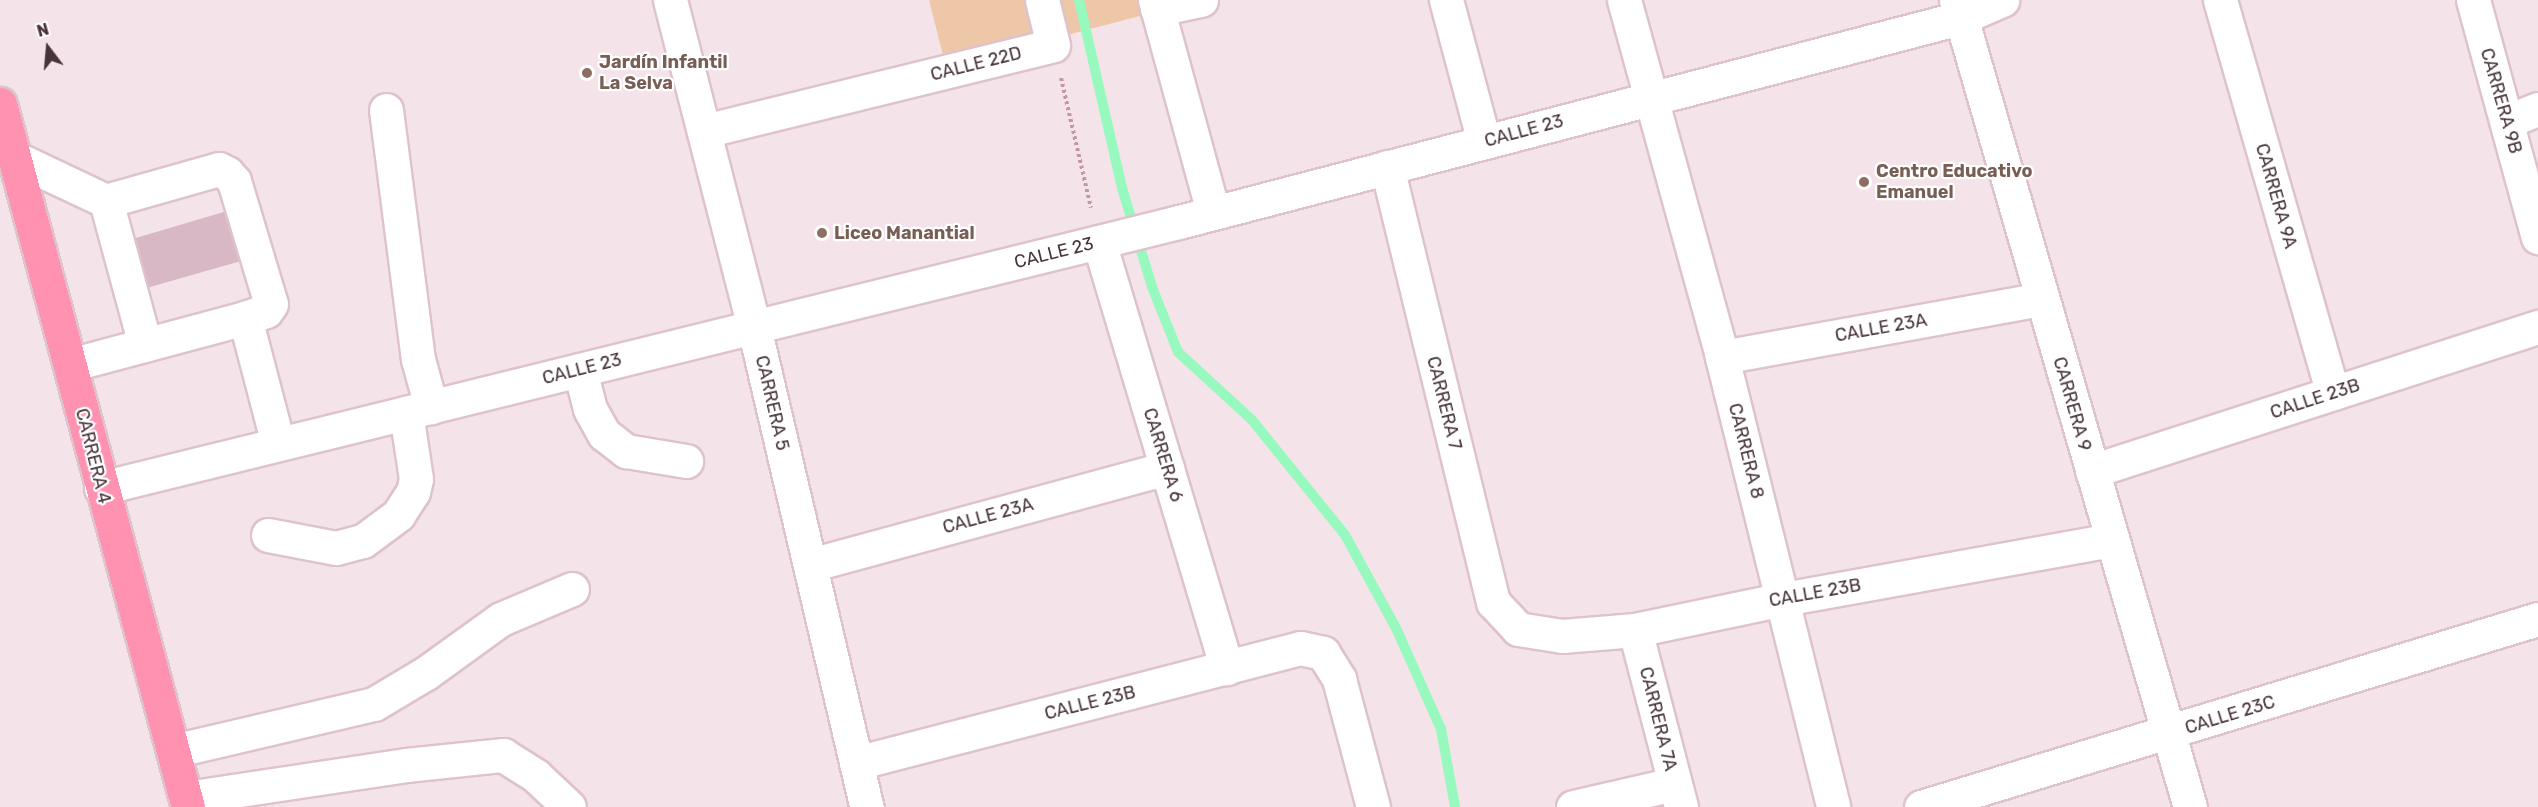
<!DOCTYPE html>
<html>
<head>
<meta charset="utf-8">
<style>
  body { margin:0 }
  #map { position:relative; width:2538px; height:807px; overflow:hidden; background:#f4e4e9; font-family:Rubik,sans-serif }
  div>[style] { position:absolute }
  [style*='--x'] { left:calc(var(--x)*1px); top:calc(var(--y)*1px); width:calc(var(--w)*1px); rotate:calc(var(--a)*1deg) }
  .green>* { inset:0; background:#edc7a7 }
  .stream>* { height:10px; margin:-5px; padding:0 5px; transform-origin:5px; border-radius:5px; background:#98f9bf }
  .building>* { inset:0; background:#d7b8c4 }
  .path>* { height:4px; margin-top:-2px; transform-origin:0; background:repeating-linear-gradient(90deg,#c495a5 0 3px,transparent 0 6px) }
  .roads { filter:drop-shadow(2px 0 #dec2cc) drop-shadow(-2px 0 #dec2cc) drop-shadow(0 2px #dec2cc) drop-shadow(0 -2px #dec2cc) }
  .minor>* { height:33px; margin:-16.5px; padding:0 16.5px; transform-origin:16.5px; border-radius:16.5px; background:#fff }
  .major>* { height:33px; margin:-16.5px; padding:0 16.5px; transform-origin:16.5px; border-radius:16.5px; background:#ff92b1 }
  .dots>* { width:16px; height:16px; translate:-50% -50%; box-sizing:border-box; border:3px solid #fff; border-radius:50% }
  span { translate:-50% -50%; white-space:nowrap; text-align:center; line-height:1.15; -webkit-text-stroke:4.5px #fff; paint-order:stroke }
  .education-label { font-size:18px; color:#785e54; font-weight:700 }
  .left { translate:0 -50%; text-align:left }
  .street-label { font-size:18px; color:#47333b }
  .north { position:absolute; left:18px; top:18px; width:60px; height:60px; -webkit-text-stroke:4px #fff; paint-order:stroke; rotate:344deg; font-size:16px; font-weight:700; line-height:24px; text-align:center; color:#47333b }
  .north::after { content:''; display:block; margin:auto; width:21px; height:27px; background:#47333b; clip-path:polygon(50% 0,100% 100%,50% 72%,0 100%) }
</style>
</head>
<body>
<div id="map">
  <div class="green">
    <i style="clip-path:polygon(929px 0,1152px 0,1155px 12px,946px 67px)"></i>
  </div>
  <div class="stream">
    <i style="--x:1079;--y:0;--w:193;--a:77.1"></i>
    <i style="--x:1122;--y:188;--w:103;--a:73.1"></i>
    <i style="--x:1152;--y:287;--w:70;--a:68.2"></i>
    <i style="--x:1178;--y:352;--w:100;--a:42.6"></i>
    <i style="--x:1252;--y:420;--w:148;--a:51"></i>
    <i style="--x:1345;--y:535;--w:106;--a:61.3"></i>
    <i style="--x:1396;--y:628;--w:111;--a:66"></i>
    <i style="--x:1441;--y:729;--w:79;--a:79.8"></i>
  </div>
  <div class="building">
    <i style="clip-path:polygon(227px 211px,241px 261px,143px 289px,129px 240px)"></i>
  </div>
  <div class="path">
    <i style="--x:1061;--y:78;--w:133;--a:77"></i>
  </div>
  <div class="roads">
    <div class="minor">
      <i style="--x:670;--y:0;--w:338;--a:75.6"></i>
      <i style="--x:754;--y:327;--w:493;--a:76.8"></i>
      <i style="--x:1155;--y:0;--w:220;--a:74.7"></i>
      <i style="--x:1446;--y:0;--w:147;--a:75"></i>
      <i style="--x:1624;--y:0;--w:370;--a:74.6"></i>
      <i style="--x:1722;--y:357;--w:463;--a:76.1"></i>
      <i style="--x:1956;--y:0;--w:840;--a:73.83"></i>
      <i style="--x:2220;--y:0;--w:409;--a:74"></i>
      <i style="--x:2473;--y:0;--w:246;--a:74.7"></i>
      <i style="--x:1157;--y:9;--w:45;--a:-11.6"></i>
      <i style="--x:386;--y:110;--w:251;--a:82.7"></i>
      <i style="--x:418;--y:359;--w:50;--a:74.8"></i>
      <i style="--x:2508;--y:121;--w:32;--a:-22"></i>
      <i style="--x:704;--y:131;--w:359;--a:-13.8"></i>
      <i style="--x:1053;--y:45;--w:46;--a:-103.7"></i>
      <i style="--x:15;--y:158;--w:101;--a:25.3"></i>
      <i style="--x:106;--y:201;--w:117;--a:-15.8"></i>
      <i style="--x:219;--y:169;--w:9;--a:27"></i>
      <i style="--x:227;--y:173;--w:11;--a:49"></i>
      <i style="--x:234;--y:181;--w:128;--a:73.3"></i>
      <i style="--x:271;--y:304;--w:9;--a:126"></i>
      <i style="--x:266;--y:311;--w:22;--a:162"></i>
      <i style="--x:245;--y:318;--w:181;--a:165"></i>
      <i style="--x:1387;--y:167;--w:448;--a:76.3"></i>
      <i style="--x:1493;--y:602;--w:37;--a:47"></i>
      <i style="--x:1518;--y:629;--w:45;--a:9"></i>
      <i style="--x:1562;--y:636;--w:73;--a:-4.7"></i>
      <i style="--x:1635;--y:630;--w:151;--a:-11.8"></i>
      <i style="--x:1783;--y:599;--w:334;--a:-10.2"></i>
      <i style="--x:106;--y:201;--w:149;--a:74.8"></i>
      <i style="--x:1099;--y:242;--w:445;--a:73.3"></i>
      <i style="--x:245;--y:318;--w:130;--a:75.3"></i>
      <i style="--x:1722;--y:357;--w:324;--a:-10.3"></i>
      <i style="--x:580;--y:370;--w:40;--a:75.6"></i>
      <i style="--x:590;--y:409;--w:29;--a:61"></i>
      <i style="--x:604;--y:434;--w:28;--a:38"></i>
      <i style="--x:626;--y:451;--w:61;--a:9.5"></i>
      <i style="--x:2092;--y:471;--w:469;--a:-17.9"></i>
      <i style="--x:101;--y:488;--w:1110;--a:-13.86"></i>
      <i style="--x:1179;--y:222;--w:807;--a:-14.64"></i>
      <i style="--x:1960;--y:18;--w:46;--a:-23.2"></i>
      <i style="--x:268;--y:535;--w:69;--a:10.8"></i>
      <i style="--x:336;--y:548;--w:28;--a:-15"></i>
      <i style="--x:363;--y:541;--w:44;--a:-36.6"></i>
      <i style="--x:398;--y:515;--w:27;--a:-57"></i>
      <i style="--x:413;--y:492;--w:13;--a:-77"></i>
      <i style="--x:416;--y:479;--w:67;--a:-98.6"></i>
      <i style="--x:810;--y:565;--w:370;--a:-15.2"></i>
      <i style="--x:1635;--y:630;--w:183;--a:75.4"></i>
      <i style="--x:173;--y:751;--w:206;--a:-13.2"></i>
      <i style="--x:374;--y:704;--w:61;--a:-30.8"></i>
      <i style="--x:426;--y:673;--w:92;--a:-35.8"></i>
      <i style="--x:501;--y:619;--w:77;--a:-22.9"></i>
      <i style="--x:856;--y:763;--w:459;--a:-14.5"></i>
      <i style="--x:1300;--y:648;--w:24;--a:12"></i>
      <i style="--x:1323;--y:653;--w:31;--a:58"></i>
      <i style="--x:1339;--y:679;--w:132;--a:75.1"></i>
      <i style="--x:186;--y:798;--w:222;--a:-8.5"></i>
      <i style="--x:406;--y:765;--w:98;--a:-5.9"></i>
      <i style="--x:503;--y:755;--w:39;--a:32"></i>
      <i style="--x:536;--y:776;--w:45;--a:43.2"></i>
      <i style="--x:1573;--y:807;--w:104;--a:-12.8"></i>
      <i style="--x:1921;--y:807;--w:645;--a:-16.95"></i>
    </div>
    <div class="major">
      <i style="--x:0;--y:104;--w:728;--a:75.03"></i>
    </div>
  </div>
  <div class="dots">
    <i style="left:587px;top:73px;background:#8d6e63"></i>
    <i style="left:1864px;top:182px;background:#8d6e63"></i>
    <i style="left:822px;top:233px;background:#8d6e63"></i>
  </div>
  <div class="education-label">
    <span class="left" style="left:599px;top:73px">Jardín Infantil<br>La Selva</span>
    <span class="left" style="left:1876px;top:182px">Centro Educativo<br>Emanuel</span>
    <span class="left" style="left:834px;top:233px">Liceo Manantial</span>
  </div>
  <div class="street-label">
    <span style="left:976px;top:64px;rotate:-14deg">CALLE 22D</span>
    <span style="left:2501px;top:101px;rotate:74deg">CARRERA 9B</span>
    <span style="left:1524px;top:131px;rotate:-15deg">CALLE 23</span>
    <span style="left:2276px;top:196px;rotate:74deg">CARRERA 9A</span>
    <span style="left:1054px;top:253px;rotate:-14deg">CALLE 23</span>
    <span style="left:1881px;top:328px;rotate:-10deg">CALLE 23A</span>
    <span style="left:582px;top:369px;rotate:-14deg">CALLE 23</span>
    <span style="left:2315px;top:399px;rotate:-18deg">CALLE 23B</span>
    <span style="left:772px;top:403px;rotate:77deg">CARRERA 5</span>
    <span style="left:1444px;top:403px;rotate:76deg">CARRERA 7</span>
    <span style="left:2072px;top:404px;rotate:74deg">CARRERA 9</span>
    <span style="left:1746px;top:451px;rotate:76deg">CARRERA 8</span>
    <span style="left:1163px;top:455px;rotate:73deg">CARRERA 6</span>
    <span style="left:93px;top:456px;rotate:76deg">CARRERA 4</span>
    <span style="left:988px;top:516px;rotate:-15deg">CALLE 23A</span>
    <span style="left:1815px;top:593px;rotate:-10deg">CALLE 23B</span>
    <span style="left:1090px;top:703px;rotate:-14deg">CALLE 23B</span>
    <span style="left:2230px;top:715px;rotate:-17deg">CALLE 23C</span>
    <span style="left:1658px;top:719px;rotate:76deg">CARRERA 7A</span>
  </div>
  <div class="north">N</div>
</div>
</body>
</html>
